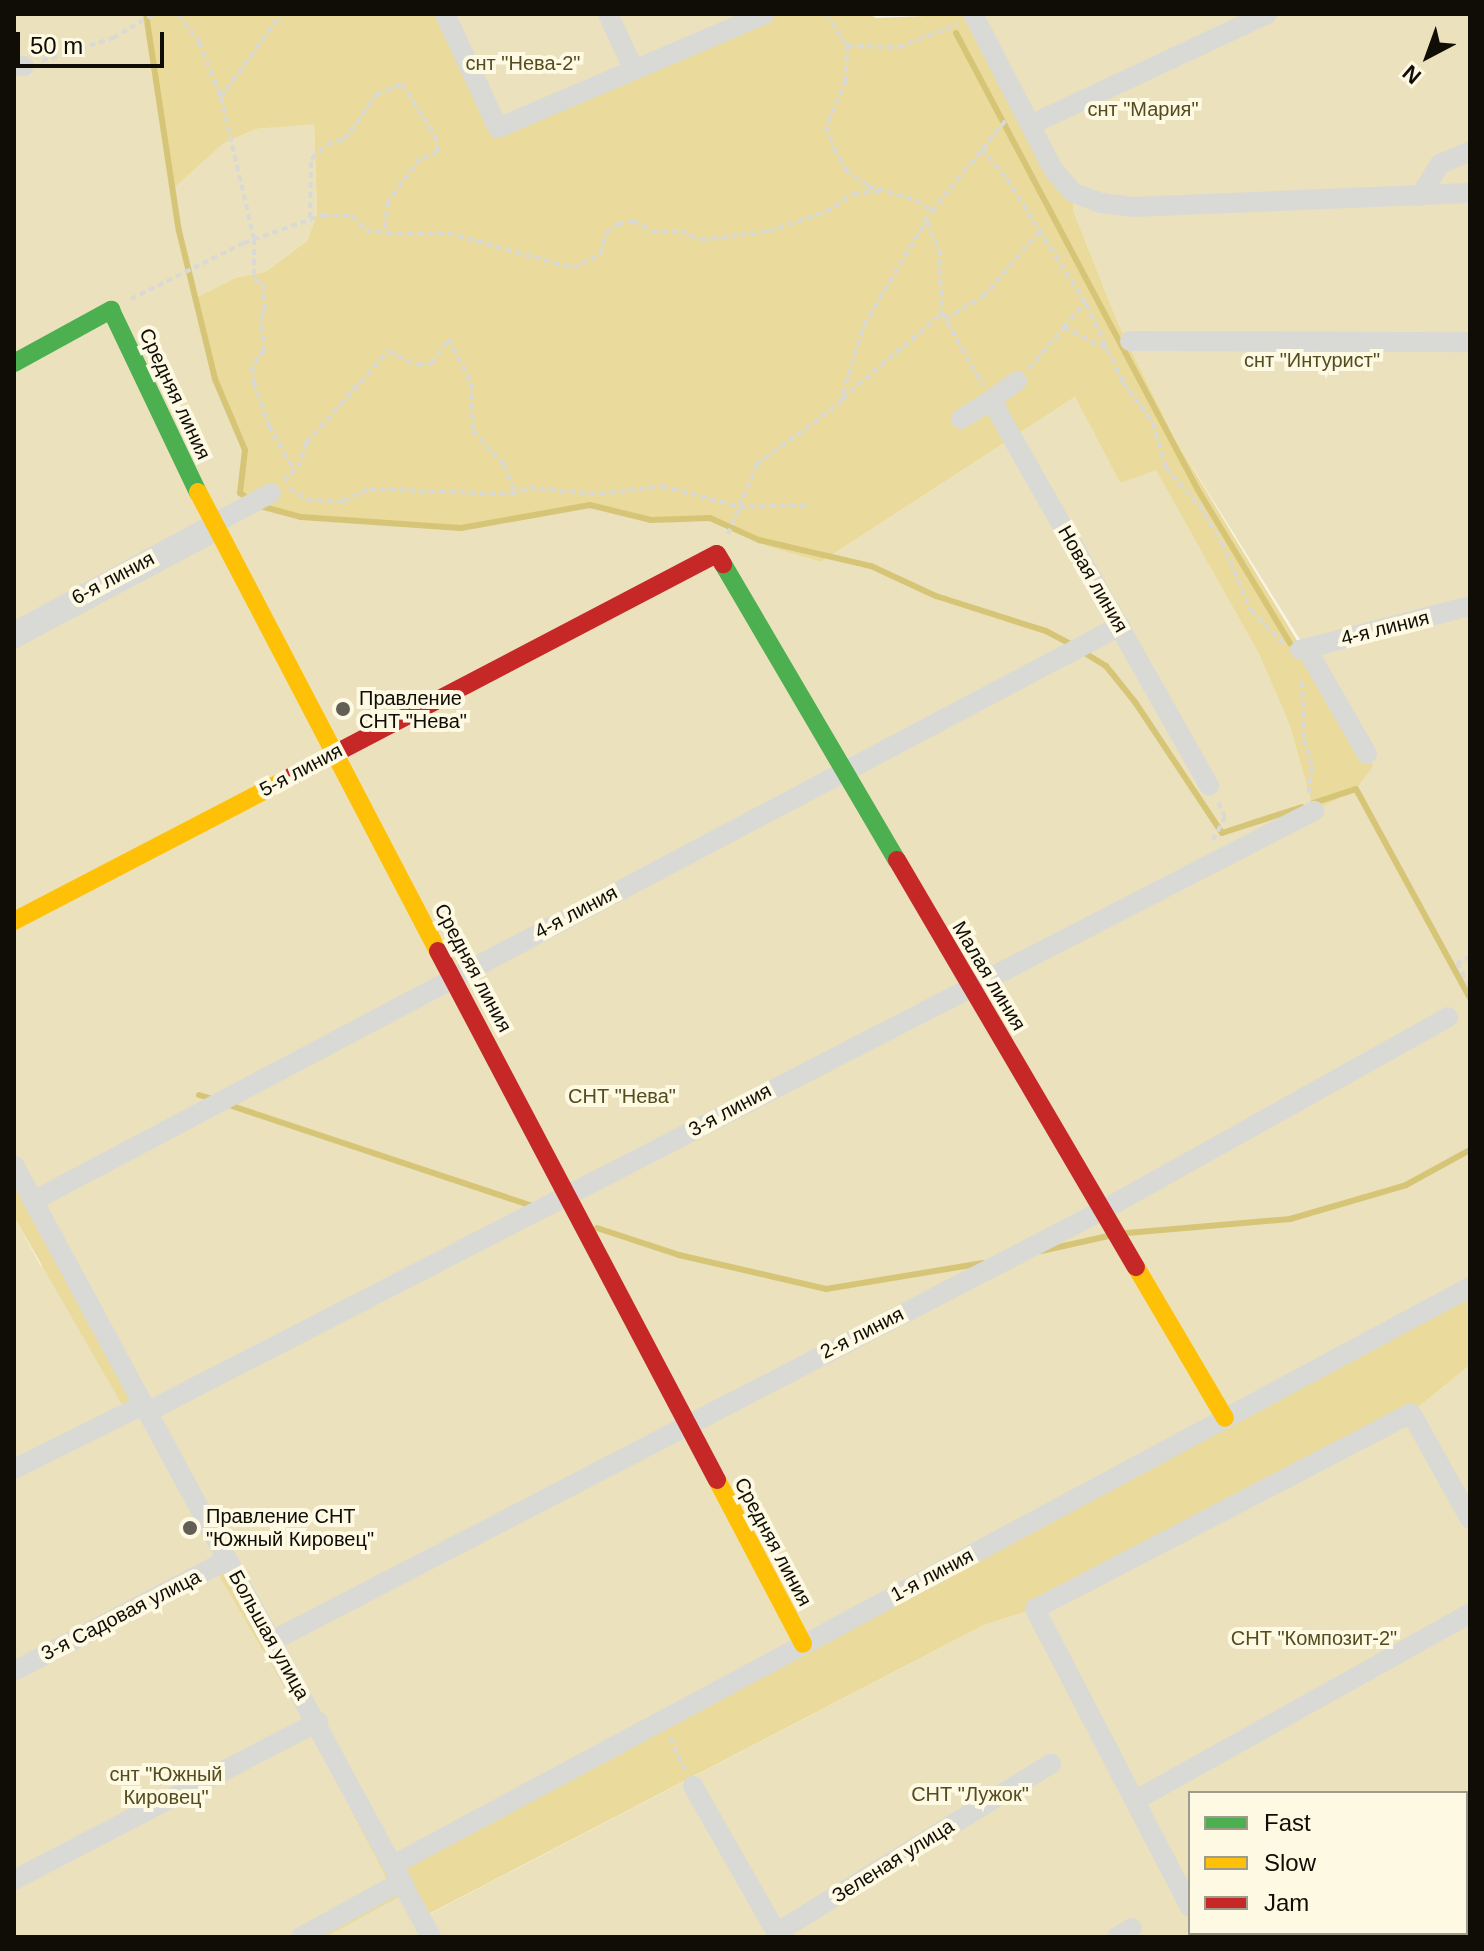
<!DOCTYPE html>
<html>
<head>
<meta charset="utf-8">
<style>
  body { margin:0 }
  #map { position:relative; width:1484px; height:1951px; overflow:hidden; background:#f8f5e8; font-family:Arial,sans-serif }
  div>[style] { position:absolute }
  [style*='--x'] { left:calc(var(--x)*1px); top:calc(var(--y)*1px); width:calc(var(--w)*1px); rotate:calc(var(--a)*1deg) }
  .green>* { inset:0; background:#ebe1bc }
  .forest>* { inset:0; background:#eadb9c }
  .stream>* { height:6px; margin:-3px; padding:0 3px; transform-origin:3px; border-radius:3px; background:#d7c577 }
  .path>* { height:4px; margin-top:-2px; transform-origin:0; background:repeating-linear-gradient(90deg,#d9d9d5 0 6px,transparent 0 10px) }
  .lane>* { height:10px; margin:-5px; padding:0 5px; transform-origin:5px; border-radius:5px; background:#d9d9d6 }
  .street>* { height:20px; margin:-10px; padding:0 10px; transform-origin:10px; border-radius:10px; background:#d9d9d6 }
  .fast>* { height:18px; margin:-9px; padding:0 9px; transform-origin:9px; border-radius:9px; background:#4caf50 }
  .slow>* { height:18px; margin:-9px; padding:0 9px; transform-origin:9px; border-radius:9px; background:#ffc107 }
  .jam>* { height:18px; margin:-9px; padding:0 9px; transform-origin:9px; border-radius:9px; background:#c62828 }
  .dots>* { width:22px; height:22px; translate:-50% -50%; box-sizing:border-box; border:4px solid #fef9e2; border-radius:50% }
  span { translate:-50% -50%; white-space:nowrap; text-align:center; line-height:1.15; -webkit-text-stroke:8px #fef9e2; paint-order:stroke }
  .park-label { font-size:20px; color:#554b20 }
  .street-label { font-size:20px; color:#0f0d06 }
  .poi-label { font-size:20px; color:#0f0d06 }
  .left { translate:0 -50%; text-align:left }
  .frame { position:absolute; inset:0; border:16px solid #0f0d06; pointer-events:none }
  .legend { position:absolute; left:1188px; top:1791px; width:280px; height:144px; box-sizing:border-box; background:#fef9e2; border:2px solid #9e9b8a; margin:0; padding:10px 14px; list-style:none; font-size:24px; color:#0f0d06 }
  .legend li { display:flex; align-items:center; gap:16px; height:40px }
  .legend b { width:40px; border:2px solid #9e9b8a }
  .north { position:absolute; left:1388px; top:16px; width:80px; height:80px; -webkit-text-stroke:6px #fef9e2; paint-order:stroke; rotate:221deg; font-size:22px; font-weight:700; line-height:32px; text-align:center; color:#0f0d06 }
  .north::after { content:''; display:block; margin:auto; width:28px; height:36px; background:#0f0d06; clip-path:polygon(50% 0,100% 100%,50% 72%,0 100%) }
  .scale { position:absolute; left:16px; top:32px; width:148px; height:36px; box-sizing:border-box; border:4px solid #0f0d06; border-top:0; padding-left:10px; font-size:24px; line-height:28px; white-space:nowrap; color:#0f0d06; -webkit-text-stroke:6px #fef9e2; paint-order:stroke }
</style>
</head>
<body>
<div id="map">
  <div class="green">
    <i style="clip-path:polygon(14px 14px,144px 14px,172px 190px,224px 143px,256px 129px,314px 123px,317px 214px,307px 241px,265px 272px,238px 277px,224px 407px,245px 450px,246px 468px,308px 518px,480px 528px,590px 505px,651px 520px,710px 518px,769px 547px,821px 562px,1075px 397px,1120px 483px,1156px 469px,1259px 654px,1290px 726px,1314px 810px,1314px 662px,1176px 441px,1118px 323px,1073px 210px,1073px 194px,973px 14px,1470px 14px,1470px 1287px,393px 1861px,215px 1568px,313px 1737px,391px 1888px,301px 1937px,14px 1937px,14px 1217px,42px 1268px,14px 1165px)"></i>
    <i style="clip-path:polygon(445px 14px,765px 14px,498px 128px)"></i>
    <i style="clip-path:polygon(evenodd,1470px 1365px,1470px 1937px,326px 1937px,408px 1891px,422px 1918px,984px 1625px,1035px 1609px,1411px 1413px,1470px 1365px,1190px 1793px,1466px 1793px,1466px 1933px,1190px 1933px,1190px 1793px)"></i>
  </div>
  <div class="forest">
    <i style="clip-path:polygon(144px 14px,445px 14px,498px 127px,765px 14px,869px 14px,876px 18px,973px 14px,1073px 194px,1073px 210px,1118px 323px,1176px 441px,1373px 766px,1356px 789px,1314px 811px,1290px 726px,1259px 654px,1156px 470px,1120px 483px,1075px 397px,821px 562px,769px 547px,710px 518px,651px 520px,590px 505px,480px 528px,308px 518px,269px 509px,240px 493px,245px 450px,224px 407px,196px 298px,238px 277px,265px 272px,307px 241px,317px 214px,314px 124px,256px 129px,224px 143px,172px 190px)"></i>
    <i style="clip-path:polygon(14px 1165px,142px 1401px,125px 1410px,14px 1217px)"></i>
    <i style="clip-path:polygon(1470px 1287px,1470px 1365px,1411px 1413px,1035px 1609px,984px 1625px,421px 1918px,408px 1892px,326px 1937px,301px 1937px,391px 1888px,313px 1737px,214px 1567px,229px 1564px,393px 1861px)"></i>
  </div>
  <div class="stream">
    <i style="--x:146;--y:14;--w:219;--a:81.4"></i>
    <i style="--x:179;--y:231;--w:152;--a:76.3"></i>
    <i style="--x:215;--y:379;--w:77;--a:67.1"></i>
    <i style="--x:245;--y:450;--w:43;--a:96.6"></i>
    <i style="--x:240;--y:493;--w:14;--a:36"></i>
    <i style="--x:956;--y:33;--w:517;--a:62.1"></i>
    <i style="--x:1198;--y:490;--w:179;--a:59"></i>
    <i style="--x:260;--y:506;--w:42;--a:15"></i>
    <i style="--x:301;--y:517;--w:160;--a:3.9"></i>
    <i style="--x:461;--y:528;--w:131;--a:-10.1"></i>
    <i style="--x:590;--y:505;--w:63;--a:13.8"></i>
    <i style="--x:651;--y:520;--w:59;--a:-1.9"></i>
    <i style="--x:710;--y:518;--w:54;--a:24.2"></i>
    <i style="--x:759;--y:540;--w:115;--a:13.1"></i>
    <i style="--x:871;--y:566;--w:72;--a:24.8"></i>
    <i style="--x:936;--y:596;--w:115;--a:17.7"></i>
    <i style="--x:1046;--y:631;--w:27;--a:28"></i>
    <i style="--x:1085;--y:653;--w:25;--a:32"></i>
    <i style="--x:1106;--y:666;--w:46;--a:51.1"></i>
    <i style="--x:1135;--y:702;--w:157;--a:56.4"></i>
    <i style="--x:1222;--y:833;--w:84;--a:-18"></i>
    <i style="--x:1313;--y:803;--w:45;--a:-18"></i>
    <i style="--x:1356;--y:789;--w:238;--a:61.4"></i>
    <i style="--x:199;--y:1095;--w:17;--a:17"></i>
    <i style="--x:229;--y:1105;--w:320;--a:18.4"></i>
    <i style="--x:597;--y:1228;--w:86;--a:18.2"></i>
    <i style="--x:679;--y:1255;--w:151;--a:13"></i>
    <i style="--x:826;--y:1289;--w:159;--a:-9.4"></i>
    <i style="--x:1127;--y:1233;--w:164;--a:-4.9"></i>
    <i style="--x:1290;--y:1219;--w:121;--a:-16.3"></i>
    <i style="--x:1406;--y:1185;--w:73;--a:-28.7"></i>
    <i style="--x:1041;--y:1251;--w:69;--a:-12.6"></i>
  </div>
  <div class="path">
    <i style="--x:178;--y:14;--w:35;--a:53"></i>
    <i style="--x:199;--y:42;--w:59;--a:68.2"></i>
    <i style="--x:221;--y:97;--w:146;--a:76.9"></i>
    <i style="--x:254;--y:239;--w:40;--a:90"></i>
    <i style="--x:254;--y:279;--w:10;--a:29"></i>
    <i style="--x:263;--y:284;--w:24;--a:85"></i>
    <i style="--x:265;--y:308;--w:9;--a:117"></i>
    <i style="--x:261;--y:316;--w:34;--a:85"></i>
    <i style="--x:264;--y:350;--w:21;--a:125"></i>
    <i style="--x:252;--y:367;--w:16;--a:83"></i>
    <i style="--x:254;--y:383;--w:46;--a:70.8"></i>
    <i style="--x:269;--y:426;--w:52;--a:60"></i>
    <i style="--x:826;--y:14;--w:38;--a:57"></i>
    <i style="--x:847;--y:46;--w:34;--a:92"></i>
    <i style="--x:846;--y:80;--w:51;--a:113.1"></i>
    <i style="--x:826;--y:127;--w:22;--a:69"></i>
    <i style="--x:834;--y:148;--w:25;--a:61"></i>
    <i style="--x:846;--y:170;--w:27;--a:36"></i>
    <i style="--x:868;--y:186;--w:50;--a:16.3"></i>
    <i style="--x:916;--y:200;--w:19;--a:35"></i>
    <i style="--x:847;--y:46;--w:52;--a:1.1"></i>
    <i style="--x:899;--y:47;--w:63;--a:-21.3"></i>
    <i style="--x:42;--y:61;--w:75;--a:-17.9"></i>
    <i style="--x:113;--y:38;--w:48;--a:-30.3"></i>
    <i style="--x:221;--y:97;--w:102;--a:-54.1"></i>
    <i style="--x:982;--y:149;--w:39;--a:50"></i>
    <i style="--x:1007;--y:179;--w:148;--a:57.7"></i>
    <i style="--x:1086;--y:304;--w:86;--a:64.6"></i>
    <i style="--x:1123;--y:382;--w:51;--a:53.8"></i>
    <i style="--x:1153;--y:423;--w:47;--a:73.9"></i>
    <i style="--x:1166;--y:468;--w:50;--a:48.3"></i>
    <i style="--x:1199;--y:505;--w:44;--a:58.8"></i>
    <i style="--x:1222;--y:543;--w:73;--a:66.6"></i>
    <i style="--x:1251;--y:610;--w:47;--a:45.9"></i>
    <i style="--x:310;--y:218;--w:59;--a:-89"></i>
    <i style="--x:311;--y:159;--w:22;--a:-43"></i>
    <i style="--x:327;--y:144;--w:19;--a:-16"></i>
    <i style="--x:345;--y:139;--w:54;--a:-54.8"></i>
    <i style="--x:376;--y:95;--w:28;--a:-23"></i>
    <i style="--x:402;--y:84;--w:61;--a:57.1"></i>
    <i style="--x:435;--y:135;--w:17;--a:80"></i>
    <i style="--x:438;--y:152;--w:19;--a:159"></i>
    <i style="--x:420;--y:159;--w:53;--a:127.3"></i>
    <i style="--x:388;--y:201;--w:32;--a:97"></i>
    <i style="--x:927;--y:222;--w:30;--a:67"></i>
    <i style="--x:939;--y:250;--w:63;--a:87.3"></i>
    <i style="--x:942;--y:313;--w:83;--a:60.3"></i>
    <i style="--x:131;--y:299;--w:126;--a:-26.4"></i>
    <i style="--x:244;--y:243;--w:84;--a:-19.5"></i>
    <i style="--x:323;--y:215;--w:29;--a:0"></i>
    <i style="--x:352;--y:215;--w:21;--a:47"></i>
    <i style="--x:366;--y:230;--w:21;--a:8"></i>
    <i style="--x:387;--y:233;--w:61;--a:0"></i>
    <i style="--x:448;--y:233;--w:130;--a:15.6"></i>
    <i style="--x:573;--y:268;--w:31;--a:-27"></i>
    <i style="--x:601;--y:254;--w:22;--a:-77"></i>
    <i style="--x:606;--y:233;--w:15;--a:-37"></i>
    <i style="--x:618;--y:224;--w:15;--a:-11"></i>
    <i style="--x:633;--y:221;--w:21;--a:28"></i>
    <i style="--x:652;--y:231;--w:29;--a:0"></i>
    <i style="--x:681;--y:231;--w:22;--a:24"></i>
    <i style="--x:701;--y:240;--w:69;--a:-7.5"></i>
    <i style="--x:769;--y:231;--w:60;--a:-18.4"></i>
    <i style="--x:826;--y:212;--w:32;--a:-34"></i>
    <i style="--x:853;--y:194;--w:26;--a:-7"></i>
    <i style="--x:945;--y:319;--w:44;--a:-30.1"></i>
    <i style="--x:983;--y:297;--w:84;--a:-49.3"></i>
    <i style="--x:1064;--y:327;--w:33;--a:-50"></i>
    <i style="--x:1029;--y:369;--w:55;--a:-50.2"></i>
    <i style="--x:1064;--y:327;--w:48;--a:27.1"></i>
    <i style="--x:843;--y:398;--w:130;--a:-40.6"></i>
    <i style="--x:284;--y:481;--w:20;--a:-45"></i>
    <i style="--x:298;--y:467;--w:27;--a:-70"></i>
    <i style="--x:307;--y:442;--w:122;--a:-48.3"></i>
    <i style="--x:388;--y:351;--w:32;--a:26"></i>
    <i style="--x:417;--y:365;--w:15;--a:-8"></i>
    <i style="--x:432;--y:363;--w:29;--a:-55"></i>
    <i style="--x:449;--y:339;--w:49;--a:63.4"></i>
    <i style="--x:471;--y:383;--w:48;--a:87.6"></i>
    <i style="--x:473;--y:431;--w:46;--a:47.6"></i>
    <i style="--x:504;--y:465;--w:29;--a:68"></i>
    <i style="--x:290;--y:488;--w:21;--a:35"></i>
    <i style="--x:307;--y:500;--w:37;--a:2"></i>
    <i style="--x:344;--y:501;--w:28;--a:-26"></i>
    <i style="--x:369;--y:489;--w:142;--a:2"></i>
    <i style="--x:511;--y:494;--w:20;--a:-18"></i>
    <i style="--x:530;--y:488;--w:69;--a:5"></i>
    <i style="--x:599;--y:494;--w:64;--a:-7.2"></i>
    <i style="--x:662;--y:486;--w:81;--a:15.1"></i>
    <i style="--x:740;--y:507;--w:66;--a:-1.7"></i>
    <i style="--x:728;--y:534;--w:76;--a:-67.5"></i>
    <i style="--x:757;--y:464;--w:103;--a:-36.3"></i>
    <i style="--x:840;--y:403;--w:82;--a:-72.9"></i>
    <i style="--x:864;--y:325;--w:133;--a:-59.2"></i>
    <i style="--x:932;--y:211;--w:117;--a:-50.9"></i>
    <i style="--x:1302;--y:681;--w:59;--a:88.1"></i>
    <i style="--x:1304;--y:740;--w:28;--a:73"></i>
    <i style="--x:1312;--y:767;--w:27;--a:98"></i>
    <i style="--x:1213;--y:840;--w:26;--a:-62"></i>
    <i style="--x:1225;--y:817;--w:17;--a:-115"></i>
    <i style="--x:1470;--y:957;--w:14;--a:155"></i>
    <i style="--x:1457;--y:963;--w:28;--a:63"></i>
    <i style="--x:670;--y:1738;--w:35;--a:65"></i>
  </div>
  <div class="lane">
    <i style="--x:14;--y:644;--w:230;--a:-28"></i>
  </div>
  <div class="street">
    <i style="--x:445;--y:14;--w:126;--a:65.1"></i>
    <i style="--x:498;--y:128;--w:290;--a:-23.1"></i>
    <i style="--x:608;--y:14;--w:62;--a:65.1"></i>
    <i style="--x:973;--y:14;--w:174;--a:62.7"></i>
    <i style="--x:1053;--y:169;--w:30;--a:50"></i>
    <i style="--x:1072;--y:192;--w:31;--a:21"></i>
    <i style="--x:1101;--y:203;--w:32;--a:7"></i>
    <i style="--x:1133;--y:207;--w:337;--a:-2.4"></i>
    <i style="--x:14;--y:65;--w:10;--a:6"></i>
    <i style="--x:1030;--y:125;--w:262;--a:-25.1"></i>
    <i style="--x:1420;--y:196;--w:38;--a:-58"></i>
    <i style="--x:1440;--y:164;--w:33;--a:-23"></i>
    <i style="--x:1130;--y:341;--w:340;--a:0.2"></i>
    <i style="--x:1017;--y:381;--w:32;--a:144"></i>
    <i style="--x:991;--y:400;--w:443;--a:60.5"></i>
    <i style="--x:961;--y:419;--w:36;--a:-32"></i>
    <i style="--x:14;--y:632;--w:292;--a:-28.4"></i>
    <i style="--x:1306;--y:648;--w:122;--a:60.1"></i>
    <i style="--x:1300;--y:650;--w:176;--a:-14.5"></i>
    <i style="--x:14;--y:1165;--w:877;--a:61.62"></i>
    <i style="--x:33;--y:1201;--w:1230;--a:-27.88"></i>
    <i style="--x:147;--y:1412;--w:1313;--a:-27.25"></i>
    <i style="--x:14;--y:1469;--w:144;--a:-26.4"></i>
    <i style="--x:272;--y:1641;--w:938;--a:-27.41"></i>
    <i style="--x:1105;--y:1209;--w:393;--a:-29.2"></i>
    <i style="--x:14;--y:1671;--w:240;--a:-27.5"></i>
    <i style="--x:693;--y:1786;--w:174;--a:60.3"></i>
    <i style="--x:1136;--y:1800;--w:383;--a:-29.2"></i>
    <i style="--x:1466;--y:1855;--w:4;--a:-27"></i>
    <i style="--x:395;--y:1864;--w:1220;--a:-28.22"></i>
    <i style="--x:14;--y:1880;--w:343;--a:-27.5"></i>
    <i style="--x:1466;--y:1905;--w:9;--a:63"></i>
    <i style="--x:1190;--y:1907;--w:336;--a:-117.5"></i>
    <i style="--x:1035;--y:1609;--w:424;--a:-27.5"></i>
    <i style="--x:1411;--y:1413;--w:121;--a:60.9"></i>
    <i style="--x:776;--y:1933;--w:323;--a:-31.6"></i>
    <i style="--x:1203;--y:1933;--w:4;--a:63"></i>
    <i style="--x:301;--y:1937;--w:116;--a:-28.8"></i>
    <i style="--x:1117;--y:1937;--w:17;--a:-31"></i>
    <i style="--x:1319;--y:1937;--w:9;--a:-27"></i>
  </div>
  <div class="fast">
    <i style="--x:14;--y:363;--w:111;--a:-28.7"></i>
    <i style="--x:111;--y:310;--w:202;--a:64.5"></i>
    <i style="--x:723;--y:564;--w:343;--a:59.6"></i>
  </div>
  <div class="slow">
    <i style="--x:198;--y:492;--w:518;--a:62.4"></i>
    <i style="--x:14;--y:921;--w:314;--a:-27.5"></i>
    <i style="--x:1136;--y:1267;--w:175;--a:59.5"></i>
    <i style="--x:717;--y:1480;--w:185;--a:62.3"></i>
  </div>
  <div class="jam">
    <i style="--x:292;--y:776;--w:479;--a:-27.6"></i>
    <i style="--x:717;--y:554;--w:12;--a:59"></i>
    <i style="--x:897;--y:860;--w:472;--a:59.6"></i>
    <i style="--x:438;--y:951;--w:598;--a:62.19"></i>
  </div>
  <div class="dots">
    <i style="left:343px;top:709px;background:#615e55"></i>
    <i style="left:190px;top:1528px;background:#615e55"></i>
  </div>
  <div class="park-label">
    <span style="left:523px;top:63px">снт "Нева-2"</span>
    <span style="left:1143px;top:109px">снт "Мария"</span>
    <span style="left:1312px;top:360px">снт "Интурист"</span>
    <span style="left:622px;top:1096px">СНТ "Нева"</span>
    <span style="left:1314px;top:1638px">СНТ "Композит-2"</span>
    <span style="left:166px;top:1786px">снт "Южный<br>Кировец"</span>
    <span style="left:970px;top:1794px">СНТ "Лужок"</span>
  </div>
  <div class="street-label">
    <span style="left:175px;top:394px;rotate:65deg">Средняя линия</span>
    <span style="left:113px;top:578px;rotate:-28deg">6-я линия</span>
    <span style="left:1093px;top:579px;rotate:60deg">Новая линия</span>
    <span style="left:1385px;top:628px;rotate:-14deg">4-я линия</span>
    <span style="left:301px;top:770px;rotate:-28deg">5-я линия</span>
    <span style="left:576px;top:912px;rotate:-28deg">4-я линия</span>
    <span style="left:473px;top:968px;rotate:62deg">Средняя линия</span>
    <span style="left:989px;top:976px;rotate:59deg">Малая линия</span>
    <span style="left:730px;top:1110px;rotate:-28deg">3-я линия</span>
    <span style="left:862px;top:1333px;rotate:-27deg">2-я линия</span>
    <span style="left:773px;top:1542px;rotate:62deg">Средняя линия</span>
    <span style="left:932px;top:1575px;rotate:-28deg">1-я линия</span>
    <span style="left:121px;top:1615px;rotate:-27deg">3-я Садовая улица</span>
    <span style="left:269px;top:1635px;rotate:61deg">Большая улица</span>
    <span style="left:893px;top:1861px;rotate:-32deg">Зеленая улица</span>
  </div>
  <div class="poi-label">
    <span class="left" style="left:359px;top:710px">Правление<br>СНТ "Нева"</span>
    <span class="left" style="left:206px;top:1528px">Правление СНТ<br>"Южный Кировец"</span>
  </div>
  <div class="frame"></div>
  <ul class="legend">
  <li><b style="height:10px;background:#4caf50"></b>Fast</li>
  <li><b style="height:10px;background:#ffc107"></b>Slow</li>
  <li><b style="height:10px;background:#c62828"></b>Jam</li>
  </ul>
  <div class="north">N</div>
  <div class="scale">50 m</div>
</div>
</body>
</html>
